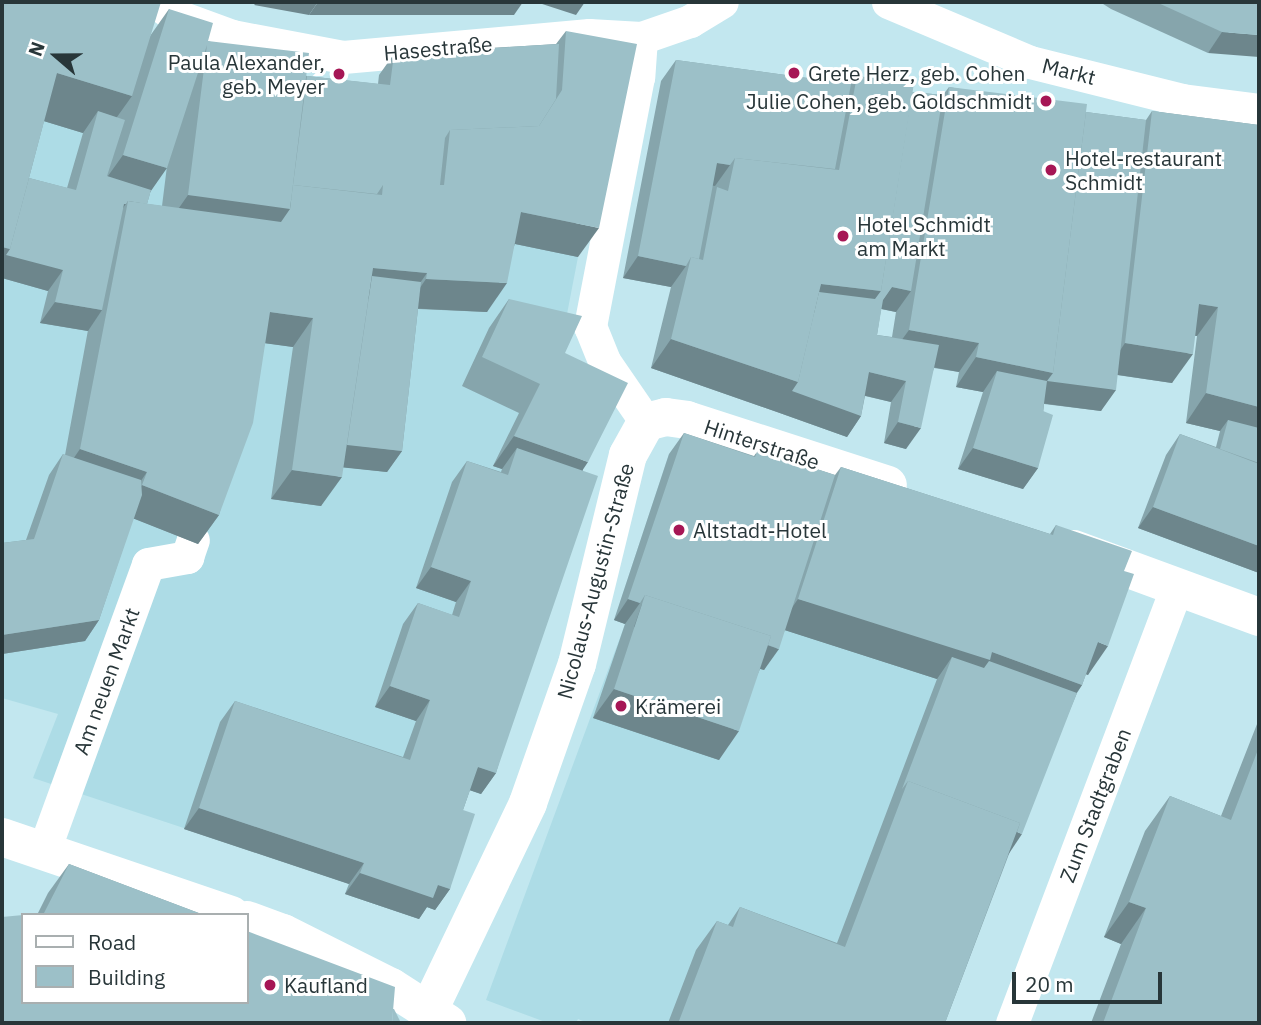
<!DOCTYPE html>
<html>
<head>
<meta charset="utf-8">
<style>
  body { margin:0 }
  #map { position:relative; width:1261px; height:1025px; overflow:hidden; background:#c2e7ef; font-family:"IBM Plex Sans",sans-serif }
  div>[style] { position:absolute }
  [style*='--x'] { left:calc(var(--x)*1px); top:calc(var(--y)*1px); width:calc(var(--w)*1px); rotate:calc(var(--a)*1deg) }
  .built>* { inset:0; background:#addce6 }
  .pedestrian>* { height:33px; margin:-16.5px; padding:0 16.5px; transform-origin:16.5px; border-radius:16.5px; background:#fff }
  .minor>* { height:38px; margin:-19px; padding:0 19px; transform-origin:19px; border-radius:19px; background:#fff }
  .wall>* { inset:0; background:#86a5ac }
  .shaded-wall>* { inset:0; background:#6d868c }
  .building>* { inset:0; background:#9cc0c8 }
  .dots>* { width:19px; height:19px; translate:-50% -50%; box-sizing:border-box; border:4px solid #fff; border-radius:50% }
  span { translate:-50% -50%; white-space:nowrap; text-align:center; line-height:1.15; -webkit-text-stroke:6px #fff; paint-order:stroke }
  .street-label { font-size:21px; color:#283639 }
  .poi-label { font-size:21px; color:#283639 }
  .right { translate:-100% -50%; text-align:right }
  .left { translate:0 -50%; text-align:left }
  .frame { position:absolute; inset:0; border:4px solid #283639; pointer-events:none }
  .legend { position:absolute; left:21px; top:913px; width:228px; height:91px; box-sizing:border-box; background:#fff; border:2px solid #a9afb0; margin:0; padding:9px 12px; list-style:none; font-size:21px; color:#283639 }
  .legend li { display:flex; align-items:center; gap:14px; height:35px }
  .legend b { width:35px; border:2px solid #a9afb0 }
  .north { position:absolute; left:21px; top:21px; width:70px; height:70px; -webkit-text-stroke:5px #fff; paint-order:stroke; rotate:290deg; font-size:19px; font-weight:700; line-height:28px; text-align:center; color:#283639 }
  .north::after { content:''; display:block; margin:auto; width:24px; height:32px; background:#283639; clip-path:polygon(50% 0,100% 100%,50% 72%,0 100%) }
  .scale { position:absolute; left:1012px; top:972px; width:150px; height:32px; box-sizing:border-box; border:4px solid #283639; border-top:0; padding-left:9px; font-size:21px; line-height:24px; white-space:nowrap; color:#283639; -webkit-text-stroke:5px #fff; paint-order:stroke }
</style>
</head>
<body>
<div id="map">
  <div class="built">
    <i style="clip-path:polygon(2px 2px,130px 49px,578px 257px,561px 345px,568px 491px,530px 648px,481px 794px,464px 788px,460px 835px,435px 910px,423px 906px,419px 919px,345px 894px,349px 883px,33px 778px,58px 714px,2px 698px)"></i>
    <i style="clip-path:polygon(669px 454px,1078px 671px,936px 1023px,588px 1023px,578px 1019px,576px 1023px,548px 1023px,486px 1000px,625px 624px,614px 620px)"></i>
  </div>
  <div class="pedestrian">
    <i style="--x:156;--y:2;--w:20;--a:37"></i>
    <i style="--x:172;--y:14;--w:64;--a:20.1"></i>
    <i style="--x:232;--y:36;--w:113;--a:10.7"></i>
    <i style="--x:343;--y:57;--w:247;--a:-5.1"></i>
    <i style="--x:589;--y:35;--w:52;--a:3.3"></i>
    <i style="--x:641;--y:38;--w:52;--a:-19.1"></i>
    <i style="--x:690;--y:21;--w:37;--a:-31"></i>
    <i style="--x:888;--y:2;--w:154;--a:22.9"></i>
    <i style="--x:1030;--y:62;--w:157;--a:14"></i>
    <i style="--x:1182;--y:100;--w:78;--a:7.4"></i>
    <i style="--x:641;--y:38;--w:39;--a:94"></i>
    <i style="--x:638;--y:77;--w:254;--a:100.9"></i>
    <i style="--x:590;--y:326;--w:38;--a:68"></i>
    <i style="--x:604;--y:361;--w:74;--a:55.5"></i>
    <i style="--x:44;--y:850;--w:304;--a:-70"></i>
    <i style="--x:148;--y:564;--w:40;--a:-10"></i>
    <i style="--x:187;--y:557;--w:18;--a:-71"></i>
    <i style="--x:1012;--y:1023;--w:467;--a:-69.3"></i>
  </div>
  <div class="minor">
    <i style="--x:1074;--y:549;--w:197;--a:20.2"></i>
    <i style="--x:2;--y:837;--w:242;--a:18.8"></i>
    <i style="--x:247;--y:920;--w:38;--a:20"></i>
    <i style="--x:283;--y:933;--w:121;--a:26.6"></i>
    <i style="--x:391;--y:987;--w:67;--a:32.7"></i>
    <i style="--x:429;--y:1010;--w:229;--a:-64.4"></i>
    <i style="--x:528;--y:803;--w:147;--a:-70.6"></i>
    <i style="--x:577;--y:664;--w:215;--a:-76.3"></i>
    <i style="--x:628;--y:455;--w:38;--a:-61"></i>
    <i style="--x:646;--y:422;--w:21;--a:-14"></i>
    <i style="--x:666;--y:417;--w:21;--a:8"></i>
    <i style="--x:687;--y:420;--w:211;--a:17.9"></i>
  </div>
  <div class="wall">
    <i style="clip-path:polygon(evenodd,2px 2px,150px 36px,169px 9px,208px 41px,307px 76px,378px 84px,379px 75px,394px 54px,556px 44px,566px 31px,578px 257px,515px 244px,487px 312px,418px 309px,402px 451px,387px 472px,343px 467px,321px 506px,271px 499px,293px 347px,265px 343px,219px 515px,198px 544px,133px 518px,99px 620px,85px 641px,2px 654px,2px 543px,26px 540px,49px 475px,63px 454px,65px 455px,88px 330px,88px 331px,40px 323px,48px 291px,2px 278px,2px 2px,44px 121px,83px 133px,67px 188px,29px 178px,44px 121px,2px 2px,167px 166px,162px 206px,147px 204px,151px 190px,167px 166px)"></i>
    <i style="clip-path:polygon(1100px 2px,1259px 2px,1208px 53px,1111px 9px)"></i>
    <i style="clip-path:polygon(evenodd,676px 60px,851px 84px,857px 76px,912px 92px,943px 95px,949px 87px,1086px 112px,1146px 120px,1152px 111px,1259px 125px,1259px 573px,1138px 528px,1166px 455px,1180px 434px,1216px 447px,1220px 431px,1186px 423px,1197px 336px,1195px 336px,1172px 383px,1117px 375px,1101px 411px,1044px 404px,1038px 468px,1023px 489px,958px 469px,983px 392px,956px 387px,959px 372px,934px 368px,906px 449px,884px 443px,891px 402px,865px 396px,861px 416px,847px 437px,777px 412px,651px 368px,671px 287px,623px 278px,661px 81px,676px 60px,881px 309px,896px 312px,892px 337px,877px 335px,881px 309px)"></i>
    <i style="clip-path:polygon(509px 299px,565px 353px,583px 470px,496px 773px,481px 794px,470px 790px,463px 810px,450px 889px,435px 910px,427px 907px,419px 919px,345px 894px,349px 884px,184px 829px,220px 722px,235px 701px,403px 757px,416px 721px,375px 707px,403px 624px,418px 603px,452px 615px,456px 602px,416px 588px,452px 482px,467px 461px,501px 472px,502px 469px,493px 466px,519px 413px,462px 386px,489px 328px)"></i>
    <i style="clip-path:polygon(684px 433px,754px 456px,758px 450px,835px 475px,841px 467px,1050px 534px,1056px 525px,1124px 571px,1088px 675px,1086px 674px,1082px 685px,1077px 693px,1009px 854px,945px 1023px,668px 1023px,696px 950px,717px 921px,728px 925px,740px 907px,837px 943px,937px 679px,785px 630px,764px 670px,760px 669px,719px 760px,593px 718px,625px 624px,614px 620px,669px 454px)"></i>
    <i style="clip-path:polygon(1259px 719px,1259px 1023px,1091px 1023px,1121px 944px,1104px 937px,1145px 831px,1170px 796px,1221px 816px)"></i>
    <i style="clip-path:polygon(69px 864px,204px 915px,38px 913px,48px 893px)"></i>
  </div>
  <div class="shaded-wall">
    <i style="clip-path:polygon(257px 2px,318px 2px,309px 15px,254px 5px)"></i>
    <i style="clip-path:polygon(318px 2px,523px 2px,514px 15px,309px 15px)"></i>
    <i style="clip-path:polygon(536px 2px,585px 2px,576px 15px)"></i>
    <i style="clip-path:polygon(1222px 32px,1259px 35px,1259px 57px,1208px 53px)"></i>
    <i style="clip-path:polygon(57px 73px,132px 96px,102px 138px,98px 111px,83px 133px,27px 116px)"></i>
    <i style="clip-path:polygon(123px 155px,167px 168px,139px 208px,128px 201px,111px 225px,93px 197px)"></i>
    <i style="clip-path:polygon(717px 163px,730px 165px,715px 186px,703px 184px)"></i>
    <i style="clip-path:polygon(439px 193px,260px 251px,158px 238px,188px 195px,376px 203px)"></i>
    <i style="clip-path:polygon(521px 212px,599px 228px,578px 257px,501px 241px)"></i>
    <i style="clip-path:polygon(2px 247px,10px 249px,63px 270px,48px 291px,2px 278px)"></i>
    <i style="clip-path:polygon(638px 256px,686px 266px,671px 287px,623px 278px)"></i>
    <i style="clip-path:polygon(373px 268px,427px 273px,406px 303px,364px 298px)"></i>
    <i style="clip-path:polygon(426px 279px,507px 283px,487px 312px,406px 308px)"></i>
    <i style="clip-path:polygon(821px 284px,881px 291px,861px 320px,810px 314px)"></i>
    <i style="clip-path:polygon(892px 287px,911px 291px,896px 312px,877px 308px)"></i>
    <i style="clip-path:polygon(55px 302px,102px 310px,88px 331px,40px 323px)"></i>
    <i style="clip-path:polygon(1199px 304px,1218px 307px,1197px 336px,1178px 333px)"></i>
    <i style="clip-path:polygon(270px 312px,313px 318px,293px 347px,249px 341px)"></i>
    <i style="clip-path:polygon(909px 330px,979px 343px,959px 372px,888px 359px)"></i>
    <i style="clip-path:polygon(671px 339px,798px 382px,861px 416px,847px 437px,777px 412px,651px 368px)"></i>
    <i style="clip-path:polygon(1125px 343px,1193px 354px,1172px 383px,1105px 373px)"></i>
    <i style="clip-path:polygon(976px 357px,1053px 373px,1116px 390px,1101px 411px,1032px 402px,997px 371px,983px 392px,956px 387px)"></i>
    <i style="clip-path:polygon(869px 372px,906px 381px,891px 402px,854px 393px)"></i>
    <i style="clip-path:polygon(1206px 393px,1259px 407px,1259px 441px,1228px 420px,1220px 431px,1186px 423px)"></i>
    <i style="clip-path:polygon(898px 422px,921px 428px,906px 449px,884px 443px)"></i>
    <i style="clip-path:polygon(514px 436px,588px 462px,568px 492px,517px 448px,502px 469px,493px 466px)"></i>
    <i style="clip-path:polygon(344px 444px,402px 451px,387px 472px,329px 466px)"></i>
    <i style="clip-path:polygon(973px 448px,1038px 468px,1023px 489px,958px 469px)"></i>
    <i style="clip-path:polygon(80px 449px,147px 472px,127px 501px,60px 478px)"></i>
    <i style="clip-path:polygon(292px 470px,342px 477px,321px 506px,271px 499px)"></i>
    <i style="clip-path:polygon(142px 485px,219px 515px,198px 544px,122px 514px)"></i>
    <i style="clip-path:polygon(1153px 507px,1259px 546px,1259px 573px,1138px 528px)"></i>
    <i style="clip-path:polygon(431px 567px,471px 581px,456px 602px,416px 588px)"></i>
    <i style="clip-path:polygon(628px 599px,640px 603px,625px 624px,614px 620px)"></i>
    <i style="clip-path:polygon(798px 599px,992px 652px,1082px 685px,1062px 714px,952px 657px,937px 679px,778px 628px)"></i>
    <i style="clip-path:polygon(642px 604px,779px 649px,764px 670px,634px 627px)"></i>
    <i style="clip-path:polygon(99px 620px,85px 641px,2px 654px,2px 635px)"></i>
    <i style="clip-path:polygon(1098px 642px,1108px 646px,1088px 675px,1077px 671px)"></i>
    <i style="clip-path:polygon(390px 686px,430px 700px,416px 721px,375px 707px)"></i>
    <i style="clip-path:polygon(614px 689px,739px 731px,719px 760px,593px 718px)"></i>
    <i style="clip-path:polygon(478px 767px,496px 773px,481px 794px,463px 788px)"></i>
    <i style="clip-path:polygon(905px 790px,1022px 834px,1008px 855px)"></i>
    <i style="clip-path:polygon(199px 808px,364px 863px,349px 884px,184px 829px)"></i>
    <i style="clip-path:polygon(360px 873px,438px 885px,450px 889px,435px 910px,427px 907px,419px 919px,345px 894px)"></i>
    <i style="clip-path:polygon(1129px 902px,1146px 908px,1121px 944px,1104px 937px)"></i>
  </div>
  <div class="building">
    <i style="clip-path:polygon(2px 2px,161px 2px,132px 96px,57px 73px,10px 249px,2px 247px)"></i>
    <i style="clip-path:polygon(1156px 2px,1259px 2px,1259px 35px,1222px 32px)"></i>
    <i style="clip-path:polygon(169px 9px,213px 23px,208px 41px,309px 53px,290px 209px,188px 195px,207px 45px,167px 168px,123px 155px)"></i>
    <i style="clip-path:polygon(566px 31px,637px 44px,599px 228px,521px 212px,507px 283px,426px 279px,427px 273px,373px 268px,342px 477px,292px 470px,313px 318px,270px 312px,253px 423px,219px 515px,142px 485px,147px 472px,80px 449px,128px 201px,281px 222px,290px 209px,293px 185px,382px 195px,383px 185px,444px 185px,450px 130px,539px 126px,562px 90px)"></i>
    <i style="clip-path:polygon(559px 44px,556px 99px,539px 126px,450px 130px,445px 138px,440px 185px,383px 185px,377px 194px,293px 185px,307px 76px,390px 85px,394px 54px)"></i>
    <i style="clip-path:polygon(676px 60px,851px 84px,835px 169px,735px 158px,730px 165px,717px 163px,699px 259px,691px 257px,686px 266px,638px 256px)"></i>
    <i style="clip-path:polygon(857px 76px,914px 83px,881px 291px,821px 284px,798px 382px,671px 339px,691px 257px,703px 260px,717px 187px,728px 191px,735px 158px,839px 170px)"></i>
    <i style="clip-path:polygon(949px 87px,1087px 104px,1053px 373px,976px 357px,979px 343px,909px 330px)"></i>
    <i style="clip-path:polygon(912px 92px,943px 95px,911px 291px,892px 287px,883px 300px,877px 335px,939px 345px,921px 428px,898px 422px,906px 381px,869px 372px,861px 416px,792px 391px,798px 382px,819px 292px,875px 299px,881px 291px)"></i>
    <i style="clip-path:polygon(98px 111px,125px 120px,107px 176px,151px 190px,147px 204px,128px 201px,126px 204px,124px 204px,102px 310px,55px 302px,63px 270px,6px 255px,10px 249px,29px 178px,76px 190px)"></i>
    <i style="clip-path:polygon(1152px 111px,1259px 125px,1259px 407px,1206px 393px,1218px 307px,1199px 304px,1193px 354px,1125px 343px)"></i>
    <i style="clip-path:polygon(1086px 112px,1146px 120px,1116px 390px,1047px 381px,1053px 373px)"></i>
    <i style="clip-path:polygon(372px 276px,421px 282px,402px 451px,347px 445px)"></i>
    <i style="clip-path:polygon(509px 299px,582px 316px,565px 353px,628px 383px,588px 462px,514px 436px,540px 384px,482px 357px)"></i>
    <i style="clip-path:polygon(997px 371px,1047px 381px,1043px 411px,1053px 415px,1038px 468px,973px 448px)"></i>
    <i style="clip-path:polygon(1228px 420px,1259px 428px,1259px 463px,1220px 449px)"></i>
    <i style="clip-path:polygon(684px 433px,755px 457px,758px 450px,835px 475px,779px 649px,768px 645px,771px 636px,645px 595px,640px 603px,628px 599px)"></i>
    <i style="clip-path:polygon(1180px 434px,1259px 464px,1259px 546px,1153px 507px)"></i>
    <i style="clip-path:polygon(517px 448px,598px 476px,496px 773px,478px 767px,463px 810px,475px 814px,450px 889px,438px 885px,433px 898px,360px 873px,364px 863px,199px 808px,235px 701px,410px 760px,430px 700px,390px 686px,418px 603px,459px 617px,465px 600px,471px 581px,431px 567px,467px 461px,508px 475px)"></i>
    <i style="clip-path:polygon(63px 454px,141px 480px,142px 495px,99px 620px,2px 635px,2px 543px,34px 539px)"></i>
    <i style="clip-path:polygon(841px 467px,1053px 535px,1056px 525px,1132px 551px,1124px 571px,1134px 574px,1108px 646px,1098px 642px,1082px 685px,992px 652px,990px 660px,798px 599px)"></i>
    <i style="clip-path:polygon(645px 595px,771px 636px,739px 731px,614px 689px)"></i>
    <i style="clip-path:polygon(952px 657px,984px 668px,989px 661px,1077px 693px,1022px 834px,1017px 832px,1020px 823px,908px 781px,902px 789px)"></i>
    <i style="clip-path:polygon(1259px 747px,1259px 1023px,1103px 1023px,1146px 908px,1129px 902px,1170px 796px,1231px 820px)"></i>
    <i style="clip-path:polygon(908px 781px,1020px 823px,945px 1023px,684px 1023px,679px 1021px,717px 921px,733px 927px,740px 907px,845px 947px)"></i>
    <i style="clip-path:polygon(69px 864px,204px 915px,23px 915px,23px 1002px,247px 1002px,247px 931px,395px 987px,392px 1023px,2px 1023px,2px 917px,44px 913px)"></i>
    <i style="clip-path:polygon(393px 1009px,394px 1009px,401px 1023px,392px 1023px)"></i>
  </div>
  <div class="dots">
    <i style="left:794px;top:73px;background:#a61655"></i>
    <i style="left:339px;top:74px;background:#a61655"></i>
    <i style="left:1046px;top:101px;background:#a61655"></i>
    <i style="left:1051px;top:170px;background:#a61655"></i>
    <i style="left:843px;top:236px;background:#a61655"></i>
    <i style="left:679px;top:530px;background:#a61655"></i>
    <i style="left:621px;top:706px;background:#a61655"></i>
    <i style="left:270px;top:985px;background:#a61655"></i>
  </div>
  <div class="street-label">
    <span style="left:438px;top:48px;rotate:-5deg">Hasestraße</span>
    <span style="left:1069px;top:71px;rotate:14deg">Markt</span>
    <span style="left:762px;top:444px;rotate:18deg">Hinterstraße</span>
    <span style="left:595px;top:581px;rotate:-75deg">Nicolaus-Augustin-Straße</span>
    <span style="left:106px;top:681px;rotate:-70deg">Am neuen Markt</span>
    <span style="left:1095px;top:805px;rotate:-69deg">Zum Stadtgraben</span>
  </div>
  <div class="poi-label">
    <span class="right" style="left:325px;top:74px">Paula Alexander,<br>geb. Meyer</span>
    <span class="left" style="left:808px;top:73px">Grete Herz, geb. Cohen</span>
    <span class="right" style="left:1032px;top:101px">Julie Cohen, geb. Goldschmidt</span>
    <span class="left" style="left:1065px;top:170px">Hotel-restaurant<br>Schmidt</span>
    <span class="left" style="left:857px;top:236px">Hotel Schmidt<br>am Markt</span>
    <span class="left" style="left:693px;top:530px">Altstadt-Hotel</span>
    <span class="left" style="left:635px;top:706px">Krämerei</span>
    <span class="left" style="left:284px;top:985px">Kaufland</span>
  </div>
  <div class="frame"></div>
  <ul class="legend">
  <li><b style="height:9px;background:#fff"></b>Road</li>
  <li><b style="height:19px;background:#9cc0c8"></b>Building</li>
  </ul>
  <div class="north">N</div>
  <div class="scale">20 m</div>
</div>
</body>
</html>
